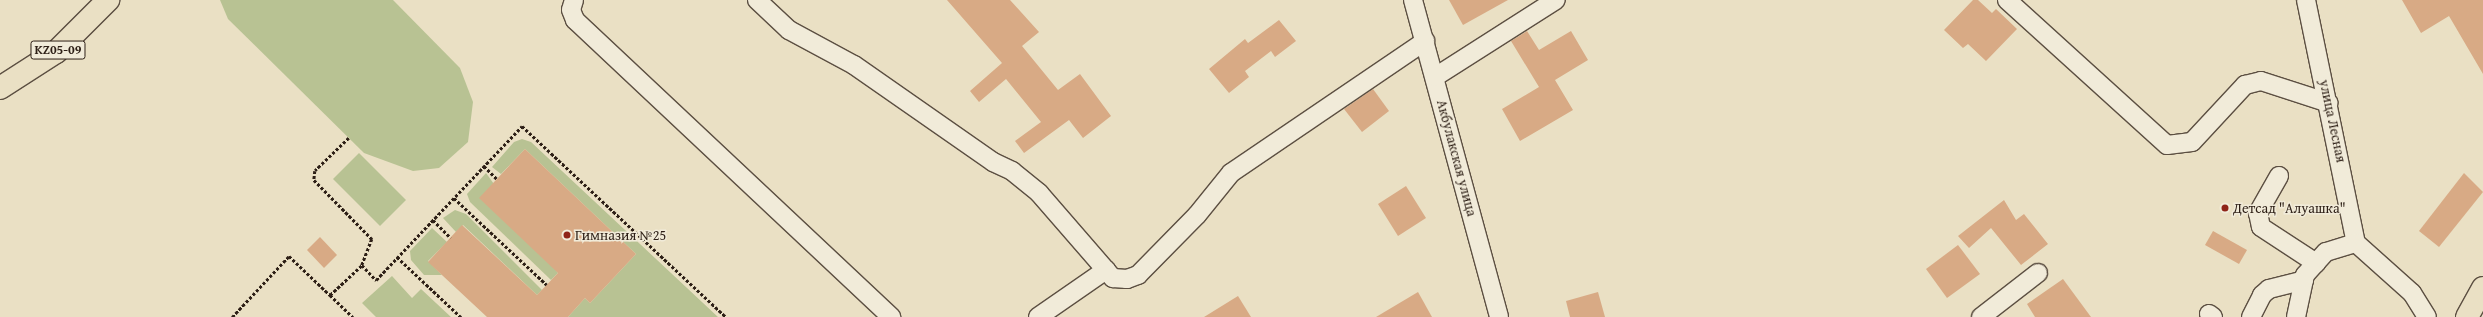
<!DOCTYPE html>
<html>
<head>
<meta charset="utf-8">
<style>
  body { margin:0 }
  #map { position:relative; width:2483px; height:317px; overflow:hidden; background:#eae0c4; font-family:"Gentium Book Plus",serif }
  div>[style] { position:absolute }
  [style*='--x'] { left:calc(var(--x)*1px); top:calc(var(--y)*1px); width:calc(var(--w)*1px); rotate:calc(var(--a)*1deg) }
  .green>* { inset:0; background:#b8c293 }
  .building>* { inset:0; background:#d8aa85 }
  .path>* { height:2.5px; margin-top:-1.25px; transform-origin:0; background:repeating-linear-gradient(90deg,#2d1f16 0 3px,transparent 0 5px) }
  .roads { filter:drop-shadow(1px 0 #5c4f42) drop-shadow(-1px 0 #5c4f42) drop-shadow(0 1px #5c4f42) drop-shadow(0 -1px #5c4f42) }
  .minor>* { height:18px; margin:-9px; padding:0 9px; transform-origin:9px; border-radius:9px; background:#f1ebd9 }
  .major>* { height:22px; margin:-11px; padding:0 11px; transform-origin:11px; border-radius:11px; background:#eae0c4 }
  .dots>* { width:11px; height:11px; translate:-50% -50%; box-sizing:border-box; border:2px solid #f1ebd9; border-radius:50% }
  span { translate:-50% -50%; white-space:nowrap; text-align:center; line-height:1.15; -webkit-text-stroke:3px #f1ebd9; paint-order:stroke }
  .shield-label span { padding:1px 3px; background:#f1ebd9; border:1px solid; border-radius:3px; -webkit-text-stroke-width:0 }
  .shield-label { font-size:13px; color:#2d1f16; font-weight:700 }
  .street-label { font-size:14px; color:#2d1f16 }
  .poi-label { font-size:14px; color:#2d1f16 }
  .left { translate:0 -50%; text-align:left }
</style>
</head>
<body>
<div id="map">
  <div class="green">
    <i style="clip-path:polygon(220px 0,393px 0,460px 68px,473px 102px,468px 142px,439px 168px,413px 171px,364px 153px,228px 19px)"></i>
    <i style="clip-path:polygon(522px 139px,531px 142px,718px 317px,568px 317px,585px 298px,590px 303px,636px 254px,525px 149px,501px 174px,492px 167px,514px 142px)"></i>
    <i style="clip-path:polygon(359px 153px,406px 200px,380px 226px,333px 179px)"></i>
    <i style="clip-path:polygon(486px 173px,558px 273px,551px 280px,470px 202px,467px 194px)"></i>
    <i style="clip-path:polygon(455px 210px,466px 214px,542px 290px,537px 295px,463px 225px,456px 232px,443px 218px)"></i>
    <i style="clip-path:polygon(432px 228px,447px 242px,428px 261px,442px 275px,424px 275px,411px 260px,410px 251px)"></i>
    <i style="clip-path:polygon(392px 276px,412px 298px,421px 289px,451px 317px,376px 317px,362px 303px)"></i>
  </div>
  <div class="building">
    <i style="clip-path:polygon(947px 0,1010px 0,1039px 32px,1022px 46px,1058px 90px,1080px 74px,1111px 116px,1083px 138px,1069px 120px,1024px 153px,1015px 141px,1041px 122px,1006px 79px,979px 102px,970px 91px,1002px 63px)"></i>
    <i style="clip-path:polygon(1449px 0,1508px 0,1463px 25px)"></i>
    <i style="clip-path:polygon(1973px 0,1978px 0,1992px 13px,1996px 9px,2017px 29px,1986px 61px,1968px 44px,1963px 48px,1944px 30px)"></i>
    <i style="clip-path:polygon(2402px 0,2483px 0,2483px 74px,2449px 16px,2421px 33px)"></i>
    <i style="clip-path:polygon(1279px 20px,1296px 41px,1275px 57px,1271px 51px,1245px 71px,1249px 77px,1229px 93px,1209px 69px,1245px 39px,1248px 43px)"></i>
    <i style="clip-path:polygon(1527px 31px,1539px 50px,1571px 31px,1588px 60px,1555px 80px,1573px 110px,1520px 141px,1502px 109px,1539px 87px,1511px 41px)"></i>
    <i style="clip-path:polygon(1373px 89px,1389px 111px,1362px 132px,1344px 109px)"></i>
    <i style="clip-path:polygon(525px 149px,636px 254px,590px 303px,585px 298px,568px 317px,487px 317px,428px 262px,462px 225px,537px 295px,558px 273px,479px 198px)"></i>
    <i style="clip-path:polygon(2464px 173px,2483px 192px,2439px 247px,2419px 231px)"></i>
    <i style="clip-path:polygon(1406px 186px,1426px 218px,1398px 236px,1378px 204px)"></i>
    <i style="clip-path:polygon(2004px 200px,2016px 220px,2024px 214px,2048px 244px,2021px 265px,1991px 228px,1969px 248px,1958px 236px)"></i>
    <i style="clip-path:polygon(2213px 231px,2247px 250px,2239px 264px,2205px 245px)"></i>
    <i style="clip-path:polygon(320px 237px,337px 255px,324px 268px,307px 250px)"></i>
    <i style="clip-path:polygon(1958px 245px,1980px 274px,1947px 298px,1926px 269px)"></i>
    <i style="clip-path:polygon(2063px 279px,2091px 317px,2035px 317px,2027px 304px)"></i>
    <i style="clip-path:polygon(1418px 292px,1432px 317px,1376px 317px)"></i>
    <i style="clip-path:polygon(1598px 292px,1605px 317px,1570px 317px,1566px 301px)"></i>
    <i style="clip-path:polygon(1238px 296px,1251px 317px,1204px 317px)"></i>
  </div>
  <div class="path">
    <i style="--x:349;--y:138;--w:47;--a:135.9"></i>
    <i style="--x:315;--y:171;--w:9;--a:96"></i>
    <i style="--x:314;--y:180;--w:83;--a:45.5"></i>
    <i style="--x:372;--y:239;--w:28;--a:111"></i>
    <i style="--x:362;--y:265;--w:21;--a:47"></i>
    <i style="--x:376;--y:280;--w:212;--a:-46.5"></i>
    <i style="--x:522;--y:126;--w:279;--a:43.1"></i>
    <i style="--x:484;--y:166;--w:18;--a:45"></i>
    <i style="--x:454;--y:198;--w:127;--a:43.1"></i>
    <i style="--x:433;--y:220;--w:25;--a:45"></i>
    <i style="--x:397;--y:257;--w:88;--a:43.2"></i>
    <i style="--x:330;--y:295;--w:32;--a:44"></i>
    <i style="--x:232;--y:317;--w:83;--a:-46.9"></i>
    <i style="--x:289;--y:256;--w:57;--a:43.6"></i>
    <i style="--x:330;--y:295;--w:44;--a:-43.2"></i>
  </div>
  <div class="roads">
    <div class="minor">
      <i style="--x:574;--y:0;--w:10;--a:107"></i>
      <i style="--x:571;--y:10;--w:11;--a:68"></i>
      <i style="--x:575;--y:20;--w:434;--a:43.2"></i>
      <i style="--x:757;--y:0;--w:44;--a:43.2"></i>
      <i style="--x:789;--y:30;--w:74;--a:28.3"></i>
      <i style="--x:854;--y:65;--w:169;--a:34.9"></i>
      <i style="--x:993;--y:162;--w:21;--a:25"></i>
      <i style="--x:1012;--y:171;--w:35;--a:39"></i>
      <i style="--x:1039;--y:193;--w:113;--a:49"></i>
      <i style="--x:1113;--y:278;--w:14;--a:4"></i>
      <i style="--x:1127;--y:279;--w:12;--a:-20"></i>
      <i style="--x:1138;--y:275;--w:84;--a:-45.5"></i>
      <i style="--x:1197;--y:215;--w:54;--a:-51"></i>
      <i style="--x:1231;--y:173;--w:235;--a:-34.2"></i>
      <i style="--x:1413;--y:0;--w:328;--a:74.8"></i>
      <i style="--x:2007;--y:0;--w:216;--a:42.2"></i>
      <i style="--x:2167;--y:145;--w:25;--a:-7"></i>
      <i style="--x:2192;--y:142;--w:78;--a:-47.1"></i>
      <i style="--x:2245;--y:85;--w:16;--a:-14"></i>
      <i style="--x:2261;--y:81;--w:71;--a:17.9"></i>
      <i style="--x:2306;--y:0;--w:248;--a:78.4"></i>
      <i style="--x:1435;--y:77;--w:143;--a:-32.5"></i>
      <i style="--x:2279;--y:176;--w:43;--a:119.6"></i>
      <i style="--x:2258;--y:213;--w:14;--a:78"></i>
      <i style="--x:2261;--y:227;--w:66;--a:33.2"></i>
      <i style="--x:2209;--y:314;--w:5;--a:37"></i>
      <i style="--x:1038;--y:317;--w:83;--a:-34.7"></i>
      <i style="--x:1981;--y:317;--w:72;--a:-37.7"></i>
      <i style="--x:2251;--y:317;--w:25;--a:-63"></i>
      <i style="--x:2262;--y:295;--w:9;--a:-41"></i>
      <i style="--x:2269;--y:289;--w:36;--a:-14"></i>
      <i style="--x:2296;--y:317;--w:43;--a:-77.9"></i>
      <i style="--x:2305;--y:275;--w:31;--a:-48"></i>
      <i style="--x:2326;--y:252;--w:31;--a:-17"></i>
      <i style="--x:2356;--y:243;--w:75;--a:41.8"></i>
      <i style="--x:2412;--y:293;--w:28;--a:58"></i>
    </div>
    <div class="major">
      <i style="--x:0;--y:88;--w:67;--a:-32.7"></i>
      <i style="--x:56;--y:52;--w:74;--a:-45"></i>
      <i style="--x:2467;--y:317;--w:33;--a:-61"></i>
    </div>
  </div>
  <div class="dots">
    <i style="left:2225px;top:208px;background:#8f2418"></i>
    <i style="left:567px;top:235px;background:#8f2418"></i>
  </div>
  <div class="shield-label">
    <span style="left:58px;top:50px">KZ05-09</span>
  </div>
  <div class="street-label">
    <span style="left:2333px;top:121px;rotate:78deg">улица Лесная</span>
    <span style="left:1457px;top:158px;rotate:75deg">Акбулакская улица</span>
  </div>
  <div class="poi-label">
    <span class="left" style="left:2233px;top:208px">Детсад "Алуашка"</span>
    <span class="left" style="left:575px;top:235px">Гимназия №25</span>
  </div>
</div>
</body>
</html>
